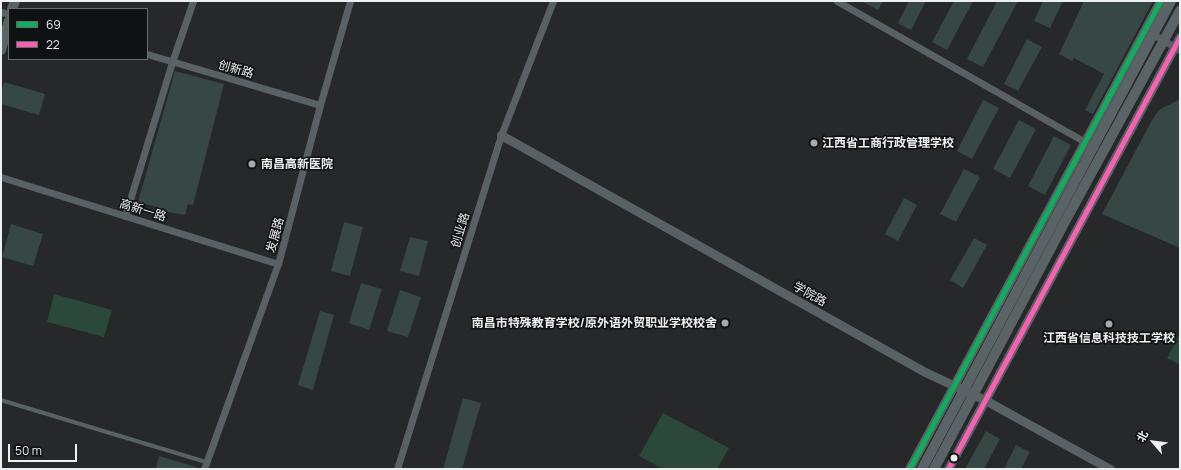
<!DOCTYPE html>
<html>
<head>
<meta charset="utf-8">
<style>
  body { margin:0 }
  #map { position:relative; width:1181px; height:470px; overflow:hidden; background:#262829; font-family:Manrope,"Noto Sans SC",sans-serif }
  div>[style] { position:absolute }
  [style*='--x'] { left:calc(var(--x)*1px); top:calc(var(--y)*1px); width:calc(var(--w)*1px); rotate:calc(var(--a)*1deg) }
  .green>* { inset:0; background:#2a493b }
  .building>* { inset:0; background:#374746 }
  .service>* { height:3.5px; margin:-1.75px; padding:0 1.75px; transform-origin:1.75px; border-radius:1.75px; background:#596164 }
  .minor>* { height:7px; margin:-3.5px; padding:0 3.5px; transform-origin:3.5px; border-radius:3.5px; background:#596164 }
  .tertiary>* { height:9px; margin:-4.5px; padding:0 4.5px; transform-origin:4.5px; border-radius:4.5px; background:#596164 }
  .secondary>* { height:10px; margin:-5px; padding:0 5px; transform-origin:5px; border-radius:5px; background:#5a6466 }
  .bus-1>* { height:5px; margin:-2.5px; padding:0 2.5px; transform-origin:2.5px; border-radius:2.5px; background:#0daf5c }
  .bus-2>* { height:5px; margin:-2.5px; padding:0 2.5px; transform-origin:2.5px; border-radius:2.5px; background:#f860b3 }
  .dots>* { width:11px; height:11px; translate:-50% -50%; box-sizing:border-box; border:2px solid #0f1212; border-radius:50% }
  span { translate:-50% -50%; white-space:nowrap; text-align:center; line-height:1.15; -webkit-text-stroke:3px #0f1212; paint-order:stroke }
  .street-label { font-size:12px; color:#edf0f0 }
  .poi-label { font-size:12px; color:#edf0f0; font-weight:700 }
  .left { translate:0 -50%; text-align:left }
  .right { translate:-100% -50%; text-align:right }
  .frame { position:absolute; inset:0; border:2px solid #edf0f0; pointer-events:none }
  .legend { position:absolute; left:8px; top:8px; width:140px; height:52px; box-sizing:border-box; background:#0f1212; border:1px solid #686b6b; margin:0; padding:5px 7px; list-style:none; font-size:12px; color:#edf0f0 }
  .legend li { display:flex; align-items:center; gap:8px; height:20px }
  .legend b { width:20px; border:1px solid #686b6b }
  .north { position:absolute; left:1133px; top:422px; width:40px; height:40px; -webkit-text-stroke:3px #0f1212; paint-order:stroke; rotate:298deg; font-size:11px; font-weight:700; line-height:16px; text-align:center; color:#edf0f0 }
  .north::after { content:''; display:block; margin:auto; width:14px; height:18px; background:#edf0f0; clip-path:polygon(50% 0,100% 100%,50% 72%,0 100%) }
  .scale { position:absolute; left:8px; top:444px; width:69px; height:18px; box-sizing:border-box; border:2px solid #edf0f0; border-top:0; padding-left:5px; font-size:12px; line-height:14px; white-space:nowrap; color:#edf0f0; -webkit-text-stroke:3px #0f1212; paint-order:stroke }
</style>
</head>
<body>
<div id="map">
  <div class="green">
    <i style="clip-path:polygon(54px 294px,112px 310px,104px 337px,47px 322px)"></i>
    <i style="clip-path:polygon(1180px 333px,1180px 365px,1167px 358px)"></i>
    <i style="clip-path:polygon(663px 413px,729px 448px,717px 469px,663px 469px,639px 456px)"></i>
  </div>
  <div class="building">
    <i style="clip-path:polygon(861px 1px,883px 1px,878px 10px)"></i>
    <i style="clip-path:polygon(909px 1px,926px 1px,911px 30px,898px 23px)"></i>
    <i style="clip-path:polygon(954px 1px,973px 1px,947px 50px,932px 42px)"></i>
    <i style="clip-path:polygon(997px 1px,1018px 1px,983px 67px,967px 59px)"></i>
    <i style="clip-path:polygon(1043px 1px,1063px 1px,1050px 28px,1034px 21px)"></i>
    <i style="clip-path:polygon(1084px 1px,1153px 1px,1093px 114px,1085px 110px,1104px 74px,1074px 58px,1072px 61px,1059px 54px)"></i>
    <i style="clip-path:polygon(1027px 39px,1042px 47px,1018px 91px,1004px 84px)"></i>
    <i style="clip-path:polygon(175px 71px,224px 84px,193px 205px,188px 204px,185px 215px,157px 210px,156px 207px,138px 202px)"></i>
    <i style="clip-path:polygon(4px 82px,45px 94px,39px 115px,1px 104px,1px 93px)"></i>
    <i style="clip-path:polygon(1180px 99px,1180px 248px,1102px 214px,1152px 120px,1159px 110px)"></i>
    <i style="clip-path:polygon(983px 100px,999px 108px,972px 159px,957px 151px)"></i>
    <i style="clip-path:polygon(1019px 120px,1036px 129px,1010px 178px,993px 169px)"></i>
    <i style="clip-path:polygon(1054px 136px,1071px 145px,1045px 195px,1028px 186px)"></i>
    <i style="clip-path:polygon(964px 169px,980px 177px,956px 222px,940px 214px)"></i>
    <i style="clip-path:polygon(904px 198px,917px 205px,898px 241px,885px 234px)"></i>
    <i style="clip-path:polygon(344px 222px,363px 227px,350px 276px,331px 271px)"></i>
    <i style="clip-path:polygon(11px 224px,43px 234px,33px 266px,2px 257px)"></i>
    <i style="clip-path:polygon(410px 237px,428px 241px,419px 276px,400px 271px)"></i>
    <i style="clip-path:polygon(974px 238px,987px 245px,963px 288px,950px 280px)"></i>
    <i style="clip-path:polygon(361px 283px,382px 289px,369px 330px,349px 323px)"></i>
    <i style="clip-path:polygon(400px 290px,421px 297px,408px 337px,387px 331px)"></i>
    <i style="clip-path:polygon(320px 311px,334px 315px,313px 390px,298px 385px)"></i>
    <i style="clip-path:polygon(463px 398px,481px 403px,462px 469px,443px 469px)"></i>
    <i style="clip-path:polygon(986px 431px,1000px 439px,984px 469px,965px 469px)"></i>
    <i style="clip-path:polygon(1016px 445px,1030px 452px,1021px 469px,1004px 469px)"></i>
    <i style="clip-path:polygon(159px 456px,196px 467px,195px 469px,156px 469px)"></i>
  </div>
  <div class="service">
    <i style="--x:1;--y:400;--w:214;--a:16.8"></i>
  </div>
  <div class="minor">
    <i style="--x:837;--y:1;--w:296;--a:29.6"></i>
    <i style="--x:1;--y:12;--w:8;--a:14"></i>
    <i style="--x:1153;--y:34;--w:31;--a:31"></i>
    <i style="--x:147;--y:54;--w:180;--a:16.4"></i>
    <i style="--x:1;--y:177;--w:290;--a:17.4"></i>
    <i style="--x:125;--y:216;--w:161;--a:-73"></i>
    <i style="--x:172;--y:62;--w:65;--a:-71"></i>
    <i style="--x:204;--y:469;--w:218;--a:-70.2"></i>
    <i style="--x:278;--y:264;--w:164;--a:-75.2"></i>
    <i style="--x:320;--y:105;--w:108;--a:-73.9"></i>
    <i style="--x:397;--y:469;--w:350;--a:-72.7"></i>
    <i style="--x:501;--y:135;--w:144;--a:-68.8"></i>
  </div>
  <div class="tertiary">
    <i style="--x:501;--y:135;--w:486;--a:29.2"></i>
    <i style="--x:925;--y:372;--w:66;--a:25"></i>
    <i style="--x:985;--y:400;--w:143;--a:28.9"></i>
    <i style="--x:909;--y:469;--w:531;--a:-61.79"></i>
    <i style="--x:948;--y:469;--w:490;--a:-61.8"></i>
  </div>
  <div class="secondary">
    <i style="--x:12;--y:9;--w:9;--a:-69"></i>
    <i style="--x:1;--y:50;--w:30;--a:-75"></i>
    <i style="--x:922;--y:469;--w:530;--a:-61.98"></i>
    <i style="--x:934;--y:469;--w:286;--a:-62.1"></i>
    <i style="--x:1068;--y:216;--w:234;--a:-61.4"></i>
  </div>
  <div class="bus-1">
    <i style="--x:909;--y:469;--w:531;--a:-61.79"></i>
  </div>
  <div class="bus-2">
    <i style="--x:948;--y:469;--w:490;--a:-61.8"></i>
  </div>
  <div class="dots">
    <i style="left:814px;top:143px;background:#a7aaaa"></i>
    <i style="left:252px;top:164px;background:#a7aaaa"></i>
    <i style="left:725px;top:323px;background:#a7aaaa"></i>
    <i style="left:1109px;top:324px;background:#a7aaaa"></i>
    <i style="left:954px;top:458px;background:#edf0f0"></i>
  </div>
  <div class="street-label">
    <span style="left:236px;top:69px;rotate:16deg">创新路</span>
    <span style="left:143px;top:210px;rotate:17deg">高新一路</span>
    <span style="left:460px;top:230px;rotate:-73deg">创业路</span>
    <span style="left:275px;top:235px;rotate:-75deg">发展路</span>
    <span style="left:810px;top:294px;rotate:29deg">学院路</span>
  </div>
  <div class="poi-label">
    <span class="left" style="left:822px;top:143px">江西省工商行政管理学校</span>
    <span class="left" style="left:261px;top:164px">南昌高新医院</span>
    <span class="right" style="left:717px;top:323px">南昌市特殊教育学校/原外语外贸职业学校校舍</span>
    <span style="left:1109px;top:338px">江西省信息科技技工学校</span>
  </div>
  <div class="frame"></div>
  <ul class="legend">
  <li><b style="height:5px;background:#0daf5c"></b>69</li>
  <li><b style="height:5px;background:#f860b3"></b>22</li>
  </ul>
  <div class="north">北</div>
  <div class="scale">50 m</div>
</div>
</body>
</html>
